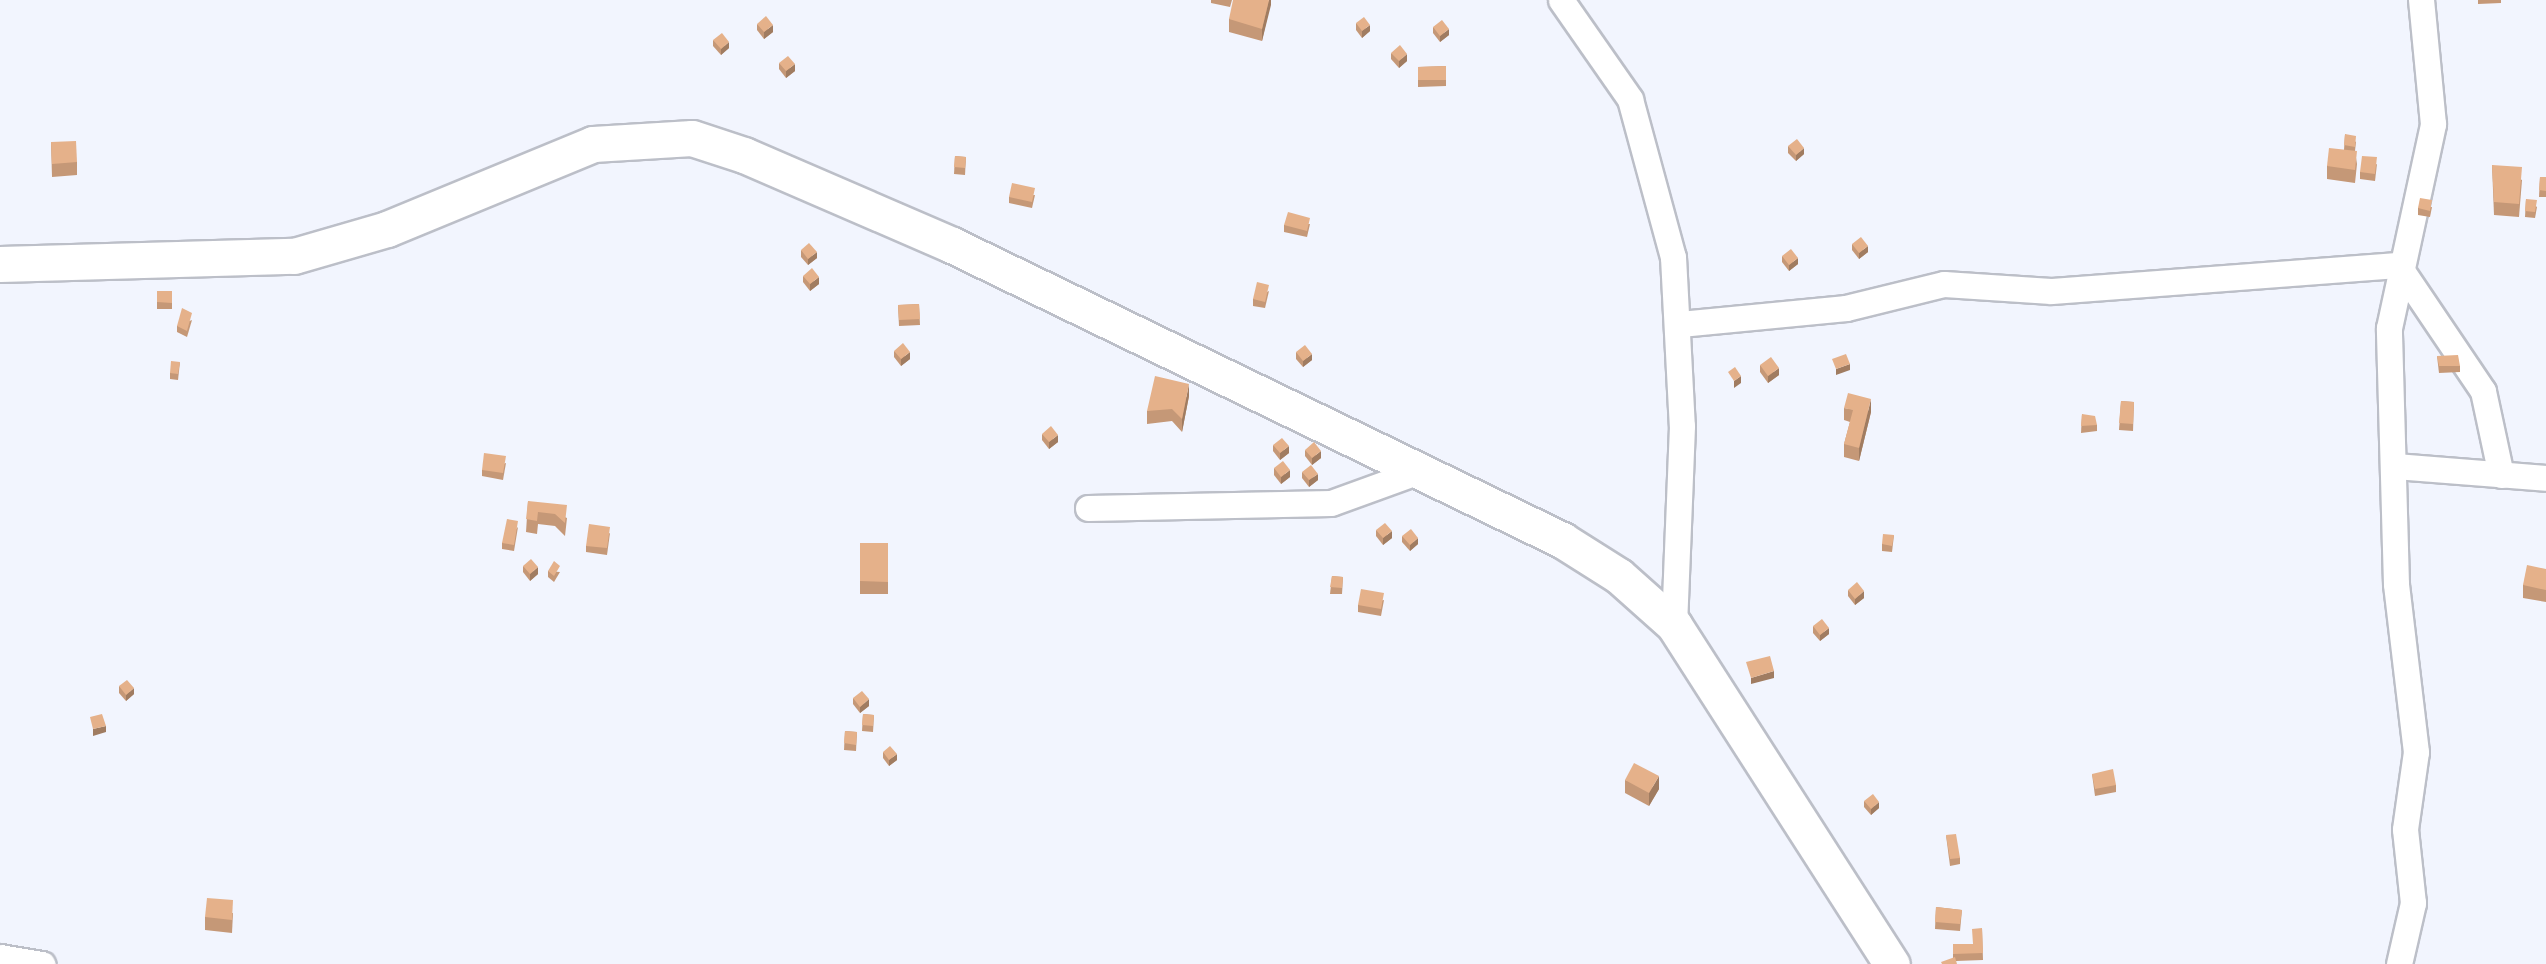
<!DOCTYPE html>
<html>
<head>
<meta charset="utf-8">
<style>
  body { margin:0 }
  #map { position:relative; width:2546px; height:964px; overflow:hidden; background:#f2f5fe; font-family:Spectral,serif }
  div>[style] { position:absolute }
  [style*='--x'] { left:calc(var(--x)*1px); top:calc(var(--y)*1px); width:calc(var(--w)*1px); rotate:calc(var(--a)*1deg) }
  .roads { filter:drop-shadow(2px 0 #bcbfc8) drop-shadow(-2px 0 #bcbfc8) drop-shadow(0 2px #bcbfc8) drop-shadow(0 -2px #bcbfc8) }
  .street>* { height:25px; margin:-12.5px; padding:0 12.5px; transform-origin:12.5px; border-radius:12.5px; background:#fff }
  .secondary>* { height:35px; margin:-17.5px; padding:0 17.5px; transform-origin:17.5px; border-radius:17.5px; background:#fff }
  .wall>* { inset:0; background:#c59877 }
  .shaded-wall>* { inset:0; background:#a07c61 }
  .building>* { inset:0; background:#e5b18a }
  span { translate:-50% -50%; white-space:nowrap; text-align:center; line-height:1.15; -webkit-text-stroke:9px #fff; paint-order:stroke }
</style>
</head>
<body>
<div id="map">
  <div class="roads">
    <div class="street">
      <i style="--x:1561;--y:0;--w:121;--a:55.1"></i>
      <i style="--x:1630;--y:99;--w:164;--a:74.8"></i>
      <i style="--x:1673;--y:257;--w:169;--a:87"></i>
      <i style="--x:1682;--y:426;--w:199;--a:92.3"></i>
      <i style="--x:1680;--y:324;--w:167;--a:-5.5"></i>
      <i style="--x:1846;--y:308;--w:101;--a:-13.8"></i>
      <i style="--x:1944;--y:284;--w:107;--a:3.7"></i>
      <i style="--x:2051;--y:291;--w:348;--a:-4.3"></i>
      <i style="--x:2398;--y:265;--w:152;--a:56"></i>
      <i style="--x:2483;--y:391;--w:86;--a:77.9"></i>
      <i style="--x:2395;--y:466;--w:151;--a:4.5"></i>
      <i style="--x:1088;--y:508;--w:243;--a:-1.2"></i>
      <i style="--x:1331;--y:503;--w:88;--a:-19.9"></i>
      <i style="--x:0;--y:957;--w:43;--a:9.5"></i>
      <i style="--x:2399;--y:964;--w:63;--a:-77.1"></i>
      <i style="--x:2413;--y:903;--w:74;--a:-96.2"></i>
      <i style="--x:2405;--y:829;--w:78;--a:-81.9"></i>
      <i style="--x:2416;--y:752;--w:169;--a:-96.8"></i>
      <i style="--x:2396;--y:584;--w:256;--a:-91.6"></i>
      <i style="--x:2389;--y:328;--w:209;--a:-77.8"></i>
      <i style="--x:2433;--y:124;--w:125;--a:-95.5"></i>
    </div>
    <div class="secondary">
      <i style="--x:0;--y:264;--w:294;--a:-1.6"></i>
      <i style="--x:294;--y:256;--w:97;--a:-16.2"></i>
      <i style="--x:387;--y:229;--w:223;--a:-22.4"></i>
      <i style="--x:593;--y:144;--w:99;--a:-3.5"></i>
      <i style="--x:692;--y:138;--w:55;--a:18.1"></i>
      <i style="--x:744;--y:155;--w:227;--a:23.4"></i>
      <i style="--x:952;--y:245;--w:678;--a:25.81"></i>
      <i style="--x:1562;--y:540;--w:67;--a:32.3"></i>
      <i style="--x:1619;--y:576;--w:74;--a:41.7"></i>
      <i style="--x:1674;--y:625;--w:403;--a:57.3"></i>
    </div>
  </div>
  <div class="wall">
    <i style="clip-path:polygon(1211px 0,1232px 0,1230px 7px,1211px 3px)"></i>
    <i style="clip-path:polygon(1271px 0,1262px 41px,1229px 32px,1229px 19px)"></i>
    <i style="clip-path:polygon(2478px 0,2501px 0,2501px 3px,2478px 4px)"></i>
    <i style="clip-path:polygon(1356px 23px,1370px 31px,1362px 38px,1356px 30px)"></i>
    <i style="clip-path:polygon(757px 24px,773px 32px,764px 39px,757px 30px)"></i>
    <i style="clip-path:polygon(1433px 27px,1449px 35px,1440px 42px,1433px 33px)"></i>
    <i style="clip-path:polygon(713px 40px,729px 48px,721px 55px,713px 46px)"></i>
    <i style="clip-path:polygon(1391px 53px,1407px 61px,1399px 68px,1391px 59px)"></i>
    <i style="clip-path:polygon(779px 63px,795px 71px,786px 78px,779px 69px)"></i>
    <i style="clip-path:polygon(1446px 66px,1446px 86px,1418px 87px,1418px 67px)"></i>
    <i style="clip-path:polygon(2345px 134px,2356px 142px,2355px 151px,2357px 164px,2355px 183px,2327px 179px,2327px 166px,2344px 150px)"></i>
    <i style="clip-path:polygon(51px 142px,77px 162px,77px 175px,52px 177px)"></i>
    <i style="clip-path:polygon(1788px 146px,1804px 154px,1796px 161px,1788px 153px)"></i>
    <i style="clip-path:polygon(955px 156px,966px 157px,965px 175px,954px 174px)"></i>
    <i style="clip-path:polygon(2377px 164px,2375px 181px,2360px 179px,2360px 172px)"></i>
    <i style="clip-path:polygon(2492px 165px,2522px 180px,2519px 217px,2494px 215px)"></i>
    <i style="clip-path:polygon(2540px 177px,2546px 177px,2546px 197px,2539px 197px)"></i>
    <i style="clip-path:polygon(1035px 195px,1032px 208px,1009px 203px,1009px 197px)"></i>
    <i style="clip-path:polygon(2526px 199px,2537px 207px,2535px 218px,2525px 217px)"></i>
    <i style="clip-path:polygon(2432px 207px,2430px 217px,2418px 215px,2418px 208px)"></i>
    <i style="clip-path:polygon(1310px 224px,1307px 237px,1284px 232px,1284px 225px)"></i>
    <i style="clip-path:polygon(1852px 244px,1868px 252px,1859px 259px,1852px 250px)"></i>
    <i style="clip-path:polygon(801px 250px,817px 258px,808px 265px,801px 257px)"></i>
    <i style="clip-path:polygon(1782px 256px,1798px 264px,1789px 271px,1782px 262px)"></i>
    <i style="clip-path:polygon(803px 276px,819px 284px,810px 291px,803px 282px)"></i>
    <i style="clip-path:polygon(157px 291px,172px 291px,172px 309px,157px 309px)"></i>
    <i style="clip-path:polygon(1269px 291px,1265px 308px,1253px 306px,1253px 299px)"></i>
    <i style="clip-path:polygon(919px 304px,920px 325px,899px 326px,898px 305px)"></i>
    <i style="clip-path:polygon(192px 320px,187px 337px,177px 332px,177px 326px)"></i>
    <i style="clip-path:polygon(894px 351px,910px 359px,901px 366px,894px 357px)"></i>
    <i style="clip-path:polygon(1296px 352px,1312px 360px,1303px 367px,1296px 359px)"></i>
    <i style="clip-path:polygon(2437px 356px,2460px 366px,2460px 372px,2439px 373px)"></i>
    <i style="clip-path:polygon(180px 362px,178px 380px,170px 379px,170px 373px)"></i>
    <i style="clip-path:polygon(1760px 365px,1779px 375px,1768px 383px,1760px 372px)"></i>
    <i style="clip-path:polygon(1189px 396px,1182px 432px,1172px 421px,1147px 424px,1147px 411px)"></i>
    <i style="clip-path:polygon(2121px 401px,2134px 402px,2133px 431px,2119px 430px)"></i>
    <i style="clip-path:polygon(1844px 408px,1871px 412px,1859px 461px,1844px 457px,1844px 444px,1850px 422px,1844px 420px)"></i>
    <i style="clip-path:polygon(2082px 414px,2097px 425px,2097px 431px,2081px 433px)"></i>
    <i style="clip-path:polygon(1042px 434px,1058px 442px,1049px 449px,1042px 440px)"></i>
    <i style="clip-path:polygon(1273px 445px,1289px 453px,1280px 460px,1273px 451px)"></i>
    <i style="clip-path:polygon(1305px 450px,1321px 458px,1312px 465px,1305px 456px)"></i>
    <i style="clip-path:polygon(506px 463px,503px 480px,482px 476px,482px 470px)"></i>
    <i style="clip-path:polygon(1274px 468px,1290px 477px,1281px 484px,1274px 475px)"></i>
    <i style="clip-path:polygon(1302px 472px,1318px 480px,1309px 487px,1302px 478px)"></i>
    <i style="clip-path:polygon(528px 501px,567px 518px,565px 536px,555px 526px,538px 524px,537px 534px,526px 532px)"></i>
    <i style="clip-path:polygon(518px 527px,514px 551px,502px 549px,502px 543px)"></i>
    <i style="clip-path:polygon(1376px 530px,1392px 538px,1383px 545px,1376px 536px)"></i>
    <i style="clip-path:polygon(610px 533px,607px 555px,586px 552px,586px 546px)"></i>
    <i style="clip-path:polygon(1894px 535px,1892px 552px,1882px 551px,1882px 544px)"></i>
    <i style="clip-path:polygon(1402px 536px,1418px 544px,1410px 551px,1402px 542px)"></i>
    <i style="clip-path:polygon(860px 543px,888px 543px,888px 594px,860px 594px)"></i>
    <i style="clip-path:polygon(523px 566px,538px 574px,530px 581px,523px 572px)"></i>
    <i style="clip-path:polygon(2546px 569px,2546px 602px,2523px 598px,2523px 585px)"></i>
    <i style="clip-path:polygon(548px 571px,560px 572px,554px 582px,548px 577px)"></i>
    <i style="clip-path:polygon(1332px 576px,1343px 577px,1342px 594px,1330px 594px)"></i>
    <i style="clip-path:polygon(1848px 590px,1864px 598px,1855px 605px,1848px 596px)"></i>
    <i style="clip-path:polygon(1384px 600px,1381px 616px,1358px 612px,1358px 605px)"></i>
    <i style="clip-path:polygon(1813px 626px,1829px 634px,1820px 641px,1813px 633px)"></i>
    <i style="clip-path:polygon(119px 686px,134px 694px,126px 701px,119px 693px)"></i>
    <i style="clip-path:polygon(853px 698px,869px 706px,860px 713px,853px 704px)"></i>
    <i style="clip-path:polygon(863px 714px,874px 715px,873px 732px,862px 731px)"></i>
    <i style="clip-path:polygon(845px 731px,857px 732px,856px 751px,844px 750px)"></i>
    <i style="clip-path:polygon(883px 752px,897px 760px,889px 766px,883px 758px)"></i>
    <i style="clip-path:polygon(2092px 774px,2116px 785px,2116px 792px,2095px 796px)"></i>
    <i style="clip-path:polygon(1625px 780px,1659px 789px,1649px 806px,1625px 793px)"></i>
    <i style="clip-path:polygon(1864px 801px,1879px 808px,1871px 815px,1864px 807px)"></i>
    <i style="clip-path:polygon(1946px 835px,1960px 858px,1960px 864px,1950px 866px)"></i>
    <i style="clip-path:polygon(1936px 907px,1962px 910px,1960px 931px,1935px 929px)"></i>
    <i style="clip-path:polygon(233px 913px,232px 933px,205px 930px,205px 917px)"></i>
    <i style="clip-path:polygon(1982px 928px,1983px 960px,1956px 961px,1953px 958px,1953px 944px,1973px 944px)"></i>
  </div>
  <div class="shaded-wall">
    <i style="clip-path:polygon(1269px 0,1271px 0,1271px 5px,1262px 41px,1262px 29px)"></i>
    <i style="clip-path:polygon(773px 25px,773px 32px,764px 39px,764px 32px)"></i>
    <i style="clip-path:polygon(1370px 25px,1370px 31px,1362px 38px,1362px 31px)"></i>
    <i style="clip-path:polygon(1449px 29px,1449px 35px,1440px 42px,1440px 36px)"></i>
    <i style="clip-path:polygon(729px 42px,729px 48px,721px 55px,721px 49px)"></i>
    <i style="clip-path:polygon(1407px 54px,1407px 61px,1399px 68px,1399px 61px)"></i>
    <i style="clip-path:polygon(795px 64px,795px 71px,786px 78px,786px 71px)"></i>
    <i style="clip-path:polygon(1804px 148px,1804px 154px,1796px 161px,1796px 155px)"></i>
    <i style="clip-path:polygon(1868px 246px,1868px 252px,1859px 259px,1859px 253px)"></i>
    <i style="clip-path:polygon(817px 252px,817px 258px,808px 265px,808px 259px)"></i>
    <i style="clip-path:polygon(1798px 258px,1798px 264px,1789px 271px,1789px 265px)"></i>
    <i style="clip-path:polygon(819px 277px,819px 284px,810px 291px,810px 284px)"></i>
    <i style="clip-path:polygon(910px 352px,910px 359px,901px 366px,901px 359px)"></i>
    <i style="clip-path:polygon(1312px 354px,1312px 360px,1303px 367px,1303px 361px)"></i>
    <i style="clip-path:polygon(1850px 364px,1850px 370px,1836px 375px,1836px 369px)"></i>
    <i style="clip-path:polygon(1779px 368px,1779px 375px,1768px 383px,1768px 376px)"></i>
    <i style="clip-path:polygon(1741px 376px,1741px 383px,1734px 388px,1734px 381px)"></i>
    <i style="clip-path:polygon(1189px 384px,1189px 396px,1182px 432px,1182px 419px)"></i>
    <i style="clip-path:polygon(1871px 399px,1871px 412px,1859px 461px,1859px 448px)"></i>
    <i style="clip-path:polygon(1058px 435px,1058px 442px,1049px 449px,1049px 442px)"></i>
    <i style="clip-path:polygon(1289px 446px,1289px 453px,1280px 460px,1280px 453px)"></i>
    <i style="clip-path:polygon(1321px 451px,1321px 458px,1312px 465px,1312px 458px)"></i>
    <i style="clip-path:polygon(1290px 470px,1290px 477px,1281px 484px,1281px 477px)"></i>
    <i style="clip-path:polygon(1318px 474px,1318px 480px,1309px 487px,1309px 480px)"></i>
    <i style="clip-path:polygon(1392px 531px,1392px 538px,1383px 545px,1383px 538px)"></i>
    <i style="clip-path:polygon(1418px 538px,1418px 544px,1410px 551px,1410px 545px)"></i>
    <i style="clip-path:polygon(538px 567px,538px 574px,530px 581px,530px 574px)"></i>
    <i style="clip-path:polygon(1864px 591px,1864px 598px,1855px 605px,1855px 599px)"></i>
    <i style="clip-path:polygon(1829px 628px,1829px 634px,1820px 641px,1820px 635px)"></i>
    <i style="clip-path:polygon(1774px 671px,1774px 678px,1751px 684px,1751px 678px)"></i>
    <i style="clip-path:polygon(134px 688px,134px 694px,126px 701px,126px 695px)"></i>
    <i style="clip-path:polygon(869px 699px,869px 706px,860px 713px,860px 707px)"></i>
    <i style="clip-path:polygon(106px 726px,106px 732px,93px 736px,93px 729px)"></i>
    <i style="clip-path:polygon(897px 754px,897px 760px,889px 766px,889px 760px)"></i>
    <i style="clip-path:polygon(1659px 776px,1659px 789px,1649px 806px,1649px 793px)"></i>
    <i style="clip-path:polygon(1879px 802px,1879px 808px,1871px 815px,1871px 809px)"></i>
  </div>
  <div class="building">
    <i style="clip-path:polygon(1233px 0,1269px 0,1262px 29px,1229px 19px)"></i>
    <i style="clip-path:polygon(766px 16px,773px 25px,764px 32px,757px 24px)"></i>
    <i style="clip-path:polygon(1364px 17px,1370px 25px,1362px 31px,1356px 23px)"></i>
    <i style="clip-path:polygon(1442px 20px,1449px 29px,1440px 36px,1433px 27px)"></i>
    <i style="clip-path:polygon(722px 33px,729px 42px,721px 49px,713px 40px)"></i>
    <i style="clip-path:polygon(1400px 45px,1407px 54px,1399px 61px,1391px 53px)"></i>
    <i style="clip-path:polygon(788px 56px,795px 64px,786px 71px,779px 63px)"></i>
    <i style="clip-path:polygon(1446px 66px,1446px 80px,1418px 80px,1418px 67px)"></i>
    <i style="clip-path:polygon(2345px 134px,2356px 136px,2355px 147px,2344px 145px)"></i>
    <i style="clip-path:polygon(1797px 139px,1804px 148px,1796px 155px,1788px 146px)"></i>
    <i style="clip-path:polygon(76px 141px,77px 162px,52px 164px,51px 142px)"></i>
    <i style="clip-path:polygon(2329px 148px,2357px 151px,2355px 170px,2327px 166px)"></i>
    <i style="clip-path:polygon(955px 156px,966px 157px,965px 168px,954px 167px)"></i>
    <i style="clip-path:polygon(2362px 156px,2377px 157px,2375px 174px,2360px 172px)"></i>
    <i style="clip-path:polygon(2492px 165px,2522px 167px,2519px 204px,2494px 202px)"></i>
    <i style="clip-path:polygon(2540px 177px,2546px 177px,2546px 191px,2539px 190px)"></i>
    <i style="clip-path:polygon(1012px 183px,1035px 188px,1032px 202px,1009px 197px)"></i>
    <i style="clip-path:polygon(2420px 198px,2432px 200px,2430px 211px,2418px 208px)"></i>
    <i style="clip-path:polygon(2526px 199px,2537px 200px,2535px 212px,2525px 211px)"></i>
    <i style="clip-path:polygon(1288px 212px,1310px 218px,1307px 231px,1284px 225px)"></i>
    <i style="clip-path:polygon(1861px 237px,1868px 246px,1859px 253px,1852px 244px)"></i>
    <i style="clip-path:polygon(809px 243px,817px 252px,808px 259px,801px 250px)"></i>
    <i style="clip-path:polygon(1791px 249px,1798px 258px,1789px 265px,1782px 256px)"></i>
    <i style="clip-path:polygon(812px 268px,819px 277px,810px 284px,803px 276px)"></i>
    <i style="clip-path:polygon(1257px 282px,1269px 285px,1265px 302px,1253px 299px)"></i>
    <i style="clip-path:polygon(157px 291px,172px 291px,172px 303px,157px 302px)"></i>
    <i style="clip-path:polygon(919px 304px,920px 319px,899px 320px,898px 305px)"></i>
    <i style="clip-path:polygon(182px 308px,192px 313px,187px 331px,177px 326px)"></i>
    <i style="clip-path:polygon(903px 343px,910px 352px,901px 359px,894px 351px)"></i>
    <i style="clip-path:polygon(1305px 345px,1312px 354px,1303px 361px,1296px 352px)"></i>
    <i style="clip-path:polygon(1846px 354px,1850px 364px,1836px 369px,1832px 359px)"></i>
    <i style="clip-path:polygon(2458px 355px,2460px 366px,2439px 366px,2437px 356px)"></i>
    <i style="clip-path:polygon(1771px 357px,1779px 368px,1768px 376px,1760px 365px)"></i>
    <i style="clip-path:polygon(171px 361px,180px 362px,178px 374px,170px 373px)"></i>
    <i style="clip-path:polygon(1735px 367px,1741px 376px,1734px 381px,1728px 372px)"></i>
    <i style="clip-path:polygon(1155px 376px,1189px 384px,1182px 419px,1172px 409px,1147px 411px)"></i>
    <i style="clip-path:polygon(1848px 393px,1871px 399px,1859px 448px,1844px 444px,1853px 410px,1844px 408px)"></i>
    <i style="clip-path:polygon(2121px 401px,2134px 402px,2133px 424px,2119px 423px)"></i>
    <i style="clip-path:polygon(2082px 414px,2095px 416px,2097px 425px,2081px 426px)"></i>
    <i style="clip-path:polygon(1051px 426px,1058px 435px,1049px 442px,1042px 434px)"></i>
    <i style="clip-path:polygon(1282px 438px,1289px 446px,1280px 453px,1273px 445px)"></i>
    <i style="clip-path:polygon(1314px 442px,1321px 451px,1312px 458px,1305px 450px)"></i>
    <i style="clip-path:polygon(484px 453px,506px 456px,503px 473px,482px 470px)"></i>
    <i style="clip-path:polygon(1283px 461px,1290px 470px,1281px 477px,1274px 468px)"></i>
    <i style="clip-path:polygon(1311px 465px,1318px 474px,1309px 480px,1302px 472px)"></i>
    <i style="clip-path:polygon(528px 501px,567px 505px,565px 523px,555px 514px,538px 512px,537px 521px,526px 519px)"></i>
    <i style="clip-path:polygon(507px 519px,518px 521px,514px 545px,502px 543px)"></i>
    <i style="clip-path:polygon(1385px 523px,1392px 531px,1383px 538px,1376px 530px)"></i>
    <i style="clip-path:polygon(589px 524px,610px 527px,607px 548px,586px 546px)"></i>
    <i style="clip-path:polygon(1411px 529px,1418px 538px,1410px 545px,1402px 536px)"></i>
    <i style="clip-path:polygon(1883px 534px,1894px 535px,1892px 546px,1882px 544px)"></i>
    <i style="clip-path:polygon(860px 543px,888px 543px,888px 582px,860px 581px)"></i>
    <i style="clip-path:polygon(531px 559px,538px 567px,530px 574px,523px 566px)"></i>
    <i style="clip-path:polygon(554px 561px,560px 566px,554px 576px,548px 571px)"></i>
    <i style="clip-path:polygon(2527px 565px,2546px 569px,2546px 590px,2523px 585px)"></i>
    <i style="clip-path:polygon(1332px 576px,1343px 577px,1342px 588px,1330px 587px)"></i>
    <i style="clip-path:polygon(1857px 582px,1864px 591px,1855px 599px,1848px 590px)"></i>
    <i style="clip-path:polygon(1361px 589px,1384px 593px,1381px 609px,1358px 605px)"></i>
    <i style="clip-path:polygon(1822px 619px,1829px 628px,1820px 635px,1813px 626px)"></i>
    <i style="clip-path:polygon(1770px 656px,1774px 671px,1751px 678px,1746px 662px)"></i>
    <i style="clip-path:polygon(127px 680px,134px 688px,126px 695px,119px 686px)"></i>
    <i style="clip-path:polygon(862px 691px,869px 699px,860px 707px,853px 698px)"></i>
    <i style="clip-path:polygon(102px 714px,106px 726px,93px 729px,90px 717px)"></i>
    <i style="clip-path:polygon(863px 714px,874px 715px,873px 726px,862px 725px)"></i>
    <i style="clip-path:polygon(845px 731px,857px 732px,856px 745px,844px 743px)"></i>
    <i style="clip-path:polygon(890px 746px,897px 754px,889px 760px,883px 752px)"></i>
    <i style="clip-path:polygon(1634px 763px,1659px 776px,1649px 793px,1625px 780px)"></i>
    <i style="clip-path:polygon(2113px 769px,2116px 785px,2095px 789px,2092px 774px)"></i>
    <i style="clip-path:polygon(1873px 794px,1879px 802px,1871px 809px,1864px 801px)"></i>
    <i style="clip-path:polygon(1956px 834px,1960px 858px,1950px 859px,1946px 835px)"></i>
    <i style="clip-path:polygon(207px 898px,233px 900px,232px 920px,205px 917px)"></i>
    <i style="clip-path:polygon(1936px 907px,1962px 910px,1960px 924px,1935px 922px)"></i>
    <i style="clip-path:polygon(1982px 928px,1983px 953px,1953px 954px,1953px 944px,1973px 944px,1972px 929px)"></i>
    <i style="clip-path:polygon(1955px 957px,1957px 964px,1942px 964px,1941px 962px)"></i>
  </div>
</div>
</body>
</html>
